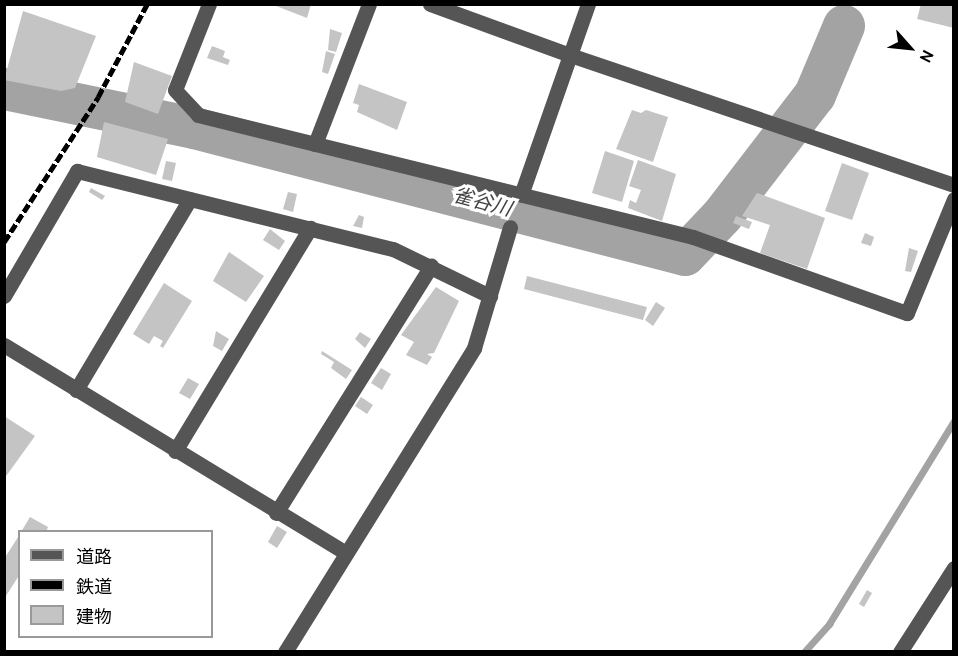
<!DOCTYPE html>
<html>
<head>
<meta charset="utf-8">
<style>
  body { margin:0 }
  #map { position:relative; width:958px; height:656px; overflow:hidden; background:#fff; font-family:Cabin,"Noto Sans JP",sans-serif }
  div>[style] { position:absolute }
  [style*='--x'] { left:calc(var(--x)*1px); top:calc(var(--y)*1px); width:calc(var(--w)*1px); rotate:calc(var(--a)*1deg) }
  .stream>* { height:7px; margin:-3.5px; padding:0 3.5px; transform-origin:3.5px; border-radius:3.5px; background:#a3a3a3 }
  .river>* { height:42px; margin:-21px; padding:0 21px; transform-origin:21px; border-radius:21px; background:#a3a3a3 }
  .building>* { inset:0; background:#c4c4c4 }
  .minor>* { height:15px; margin:-7.5px; padding:0 7.5px; transform-origin:7.5px; border-radius:7.5px; background:#555 }
  .rail>* { height:4.5px; margin-top:-2.25px; transform-origin:0; background:repeating-linear-gradient(90deg,#000 0 9px,transparent 0 12px) }
  span { translate:-50% -50%; white-space:nowrap; text-align:center; line-height:1.15; -webkit-text-stroke:6px #fff; paint-order:stroke }
  .water-label { font-size:20px; color:#444; font-style:italic }
  .frame { position:absolute; inset:0; border:6px solid #000; pointer-events:none }
  .legend { position:absolute; left:18px; top:530px; width:195px; height:108px; box-sizing:border-box; background:#fff; border:2px solid #999; margin:0; padding:8px 10px; list-style:none; font-size:18px; color:#000 }
  .legend li { display:flex; align-items:center; gap:12px; height:30px }
  .legend b { width:30px; border:2px solid #999 }
  .north { position:absolute; left:880px; top:18px; width:60px; height:60px; -webkit-text-stroke:4px #fff; paint-order:stroke; rotate:117deg; font-size:16px; font-weight:700; line-height:24px; text-align:center; color:#000 }
  .north::after { content:''; display:block; margin:auto; width:21px; height:27px; background:#000; clip-path:polygon(50% 0,100% 100%,50% 72%,0 100%) }
</style>
</head>
<body>
<div id="map">
  <div class="stream">
    <i style="--x:804;--y:652;--w:38;--a:-48"></i>
    <i style="--x:829;--y:624;--w:238;--a:-58.4"></i>
  </div>
  <div class="river">
    <i style="--x:4;--y:89;--w:194;--a:11.6"></i>
    <i style="--x:194;--y:128;--w:507;--a:14.5"></i>
    <i style="--x:685;--y:255;--w:54;--a:-46.5"></i>
    <i style="--x:722;--y:216;--w:153;--a:-52.5"></i>
    <i style="--x:815;--y:95;--w:75;--a:-67.2"></i>
  </div>
  <div class="building">
    <i style="clip-path:polygon(271px 4px,311px 4px,307px 18px)"></i>
    <i style="clip-path:polygon(921px 4px,954px 4px,954px 28px,917px 19px)"></i>
    <i style="clip-path:polygon(23px 11px,96px 36px,75px 88px,61px 91px,4px 80px)"></i>
    <i style="clip-path:polygon(330px 29px,342px 33px,336px 52px,328px 50px)"></i>
    <i style="clip-path:polygon(212px 46px,225px 51px,223px 57px,230px 60px,228px 65px,207px 58px)"></i>
    <i style="clip-path:polygon(326px 51px,335px 54px,328px 74px,322px 72px)"></i>
    <i style="clip-path:polygon(134px 62px,172px 76px,158px 114px,125px 102px)"></i>
    <i style="clip-path:polygon(359px 84px,407px 102px,397px 130px,357px 112px,359px 105px,353px 103px)"></i>
    <i style="clip-path:polygon(632px 110px,641px 113px,646px 110px,668px 117px,653px 162px,616px 149px)"></i>
    <i style="clip-path:polygon(104px 122px,168px 139px,156px 175px,97px 157px)"></i>
    <i style="clip-path:polygon(605px 151px,634px 161px,622px 202px,592px 193px)"></i>
    <i style="clip-path:polygon(638px 160px,676px 174px,662px 221px,628px 208px,630px 200px,636px 203px,641px 190px,629px 186px)"></i>
    <i style="clip-path:polygon(166px 161px,176px 163px,172px 181px,162px 179px)"></i>
    <i style="clip-path:polygon(842px 163px,869px 173px,852px 220px,825px 211px)"></i>
    <i style="clip-path:polygon(91px 188px,105px 196px,102px 200px,89px 192px)"></i>
    <i style="clip-path:polygon(288px 192px,297px 194px,293px 212px,283px 209px)"></i>
    <i style="clip-path:polygon(757px 193px,825px 218px,807px 269px,760px 253px,770px 225px,742px 216px)"></i>
    <i style="clip-path:polygon(359px 215px,364px 217px,362px 228px,353px 226px)"></i>
    <i style="clip-path:polygon(736px 216px,752px 222px,749px 229px,733px 223px)"></i>
    <i style="clip-path:polygon(270px 229px,285px 241px,279px 250px,263px 240px)"></i>
    <i style="clip-path:polygon(865px 233px,874px 237px,871px 246px,861px 243px)"></i>
    <i style="clip-path:polygon(909px 248px,918px 251px,911px 272px,905px 271px)"></i>
    <i style="clip-path:polygon(229px 252px,264px 276px,246px 302px,213px 281px)"></i>
    <i style="clip-path:polygon(527px 276px,647px 307px,643px 320px,524px 289px)"></i>
    <i style="clip-path:polygon(164px 283px,192px 301px,163px 348px,160px 346px,163px 341px,154px 336px,149px 344px,133px 334px)"></i>
    <i style="clip-path:polygon(436px 287px,459px 301px,434px 353px,427px 354px,432px 357px,427px 365px,406px 355px,414px 342px,401px 335px)"></i>
    <i style="clip-path:polygon(656px 302px,665px 308px,653px 326px,645px 320px)"></i>
    <i style="clip-path:polygon(216px 331px,229px 339px,222px 351px,213px 346px)"></i>
    <i style="clip-path:polygon(360px 332px,371px 339px,365px 348px,355px 339px)"></i>
    <i style="clip-path:polygon(322px 351px,352px 370px,346px 379px,331px 368px,334px 362px,321px 354px)"></i>
    <i style="clip-path:polygon(381px 368px,391px 374px,382px 390px,371px 383px)"></i>
    <i style="clip-path:polygon(188px 378px,199px 384px,190px 399px,179px 393px)"></i>
    <i style="clip-path:polygon(361px 397px,373px 405px,367px 414px,355px 406px)"></i>
    <i style="clip-path:polygon(4px 416px,35px 436px,4px 479px)"></i>
    <i style="clip-path:polygon(30px 517px,48px 527px,46px 532px,21px 532px)"></i>
    <i style="clip-path:polygon(277px 526px,287px 532px,277px 548px,268px 542px)"></i>
    <i style="clip-path:polygon(20px 534px,20px 574px,4px 599px,4px 559px)"></i>
    <i style="clip-path:polygon(867px 590px,872px 593px,864px 607px,859px 604px)"></i>
  </div>
  <div class="minor">
    <i style="--x:209;--y:4;--w:92;--a:111.6"></i>
    <i style="--x:175;--y:90;--w:34;--a:47"></i>
    <i style="--x:198;--y:115;--w:510;--a:13.85"></i>
    <i style="--x:693;--y:237;--w:227;--a:19.6"></i>
    <i style="--x:907;--y:313;--w:123;--a:-67.6"></i>
    <i style="--x:430;--y:4;--w:149;--a:20"></i>
    <i style="--x:570;--y:55;--w:148;--a:109.3"></i>
    <i style="--x:588;--y:4;--w:54;--a:109.4"></i>
    <i style="--x:570;--y:55;--w:405;--a:18.7"></i>
    <i style="--x:315;--y:144;--w:150;--a:-68.9"></i>
    <i style="--x:4;--y:296;--w:145;--a:-59.7"></i>
    <i style="--x:77;--y:171;--w:325;--a:13.9"></i>
    <i style="--x:393;--y:249;--w:108;--a:25.9"></i>
    <i style="--x:4;--y:345;--w:400;--a:31.3"></i>
    <i style="--x:76;--y:390;--w:222;--a:-59.2"></i>
    <i style="--x:175;--y:451;--w:261;--a:-58.8"></i>
    <i style="--x:276;--y:513;--w:292;--a:-57.9"></i>
    <i style="--x:285;--y:652;--w:358;--a:-58.1"></i>
    <i style="--x:474;--y:348;--w:126;--a:-73.4"></i>
    <i style="--x:900;--y:652;--w:100;--a:-57.3"></i>
  </div>
  <div class="rail">
    <i style="--x:4;--y:242;--w:173;--a:-57"></i>
    <i style="--x:98;--y:97;--w:105;--a:-62.2"></i>
  </div>
  <div class="water-label">
    <span style="left:482px;top:202px;rotate:15deg">雀谷川</span>
  </div>
  <div class="frame"></div>
  <ul class="legend">
  <li><b style="height:8px;background:#555"></b>道路</li>
  <li><b style="height:8px;background:#000"></b>鉄道</li>
  <li><b style="height:16px;background:#c4c4c4"></b>建物</li>
  </ul>
  <div class="north">N</div>
</div>
</body>
</html>
